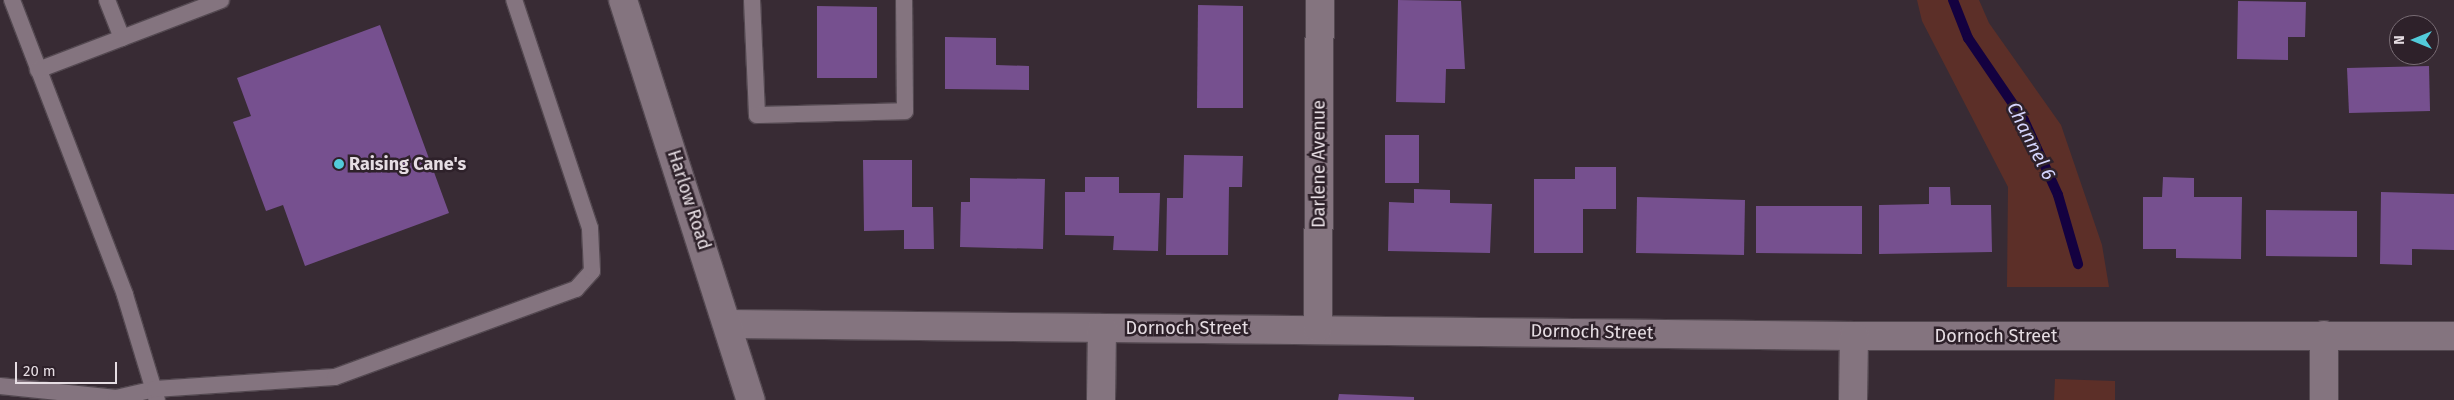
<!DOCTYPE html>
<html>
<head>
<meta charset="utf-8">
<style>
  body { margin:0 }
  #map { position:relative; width:2454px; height:400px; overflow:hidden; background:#382b34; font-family:"Fira Sans",sans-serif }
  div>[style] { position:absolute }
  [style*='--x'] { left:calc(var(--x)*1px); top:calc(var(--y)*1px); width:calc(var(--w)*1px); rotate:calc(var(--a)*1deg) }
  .green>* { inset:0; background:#5c2f28 }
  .stream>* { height:10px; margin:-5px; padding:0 5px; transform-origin:5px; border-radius:5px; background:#140140 }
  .building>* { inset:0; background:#76508f }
  .roads { filter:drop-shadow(1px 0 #534850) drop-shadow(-1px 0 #534850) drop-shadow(0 1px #534850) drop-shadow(0 -1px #534850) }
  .lane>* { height:16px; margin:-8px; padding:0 8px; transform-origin:8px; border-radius:8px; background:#84747f }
  .street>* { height:28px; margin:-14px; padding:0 14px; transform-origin:14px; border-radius:14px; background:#84747f }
  .secondary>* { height:28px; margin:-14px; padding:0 14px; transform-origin:14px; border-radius:14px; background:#84747f }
  .dots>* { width:14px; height:14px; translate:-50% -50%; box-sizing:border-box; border:2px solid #2e212a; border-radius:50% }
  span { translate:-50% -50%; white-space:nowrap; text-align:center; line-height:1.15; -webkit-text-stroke:5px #2e212a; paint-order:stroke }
  .poi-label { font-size:18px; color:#e6dde3; font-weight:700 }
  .left { translate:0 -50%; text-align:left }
  .street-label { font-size:18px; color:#e6dde3 }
  .water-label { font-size:19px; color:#d4d4fc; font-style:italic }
  .north { position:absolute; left:2389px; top:15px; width:50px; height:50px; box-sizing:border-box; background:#2e212a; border:1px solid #786c74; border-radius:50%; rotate:270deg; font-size:14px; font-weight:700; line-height:20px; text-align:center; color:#e6dde3 }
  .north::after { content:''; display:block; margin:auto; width:18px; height:22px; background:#52cbda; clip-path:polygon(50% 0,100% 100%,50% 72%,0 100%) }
  .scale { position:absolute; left:15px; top:362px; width:102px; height:22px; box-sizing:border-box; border:2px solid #e6dde3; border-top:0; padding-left:6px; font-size:15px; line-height:18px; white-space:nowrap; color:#e6dde3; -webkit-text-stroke:4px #2e212a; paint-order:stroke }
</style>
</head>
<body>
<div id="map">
  <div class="green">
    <i style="clip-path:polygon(1917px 0,1979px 0,1989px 23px,2061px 125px,2102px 245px,2109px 287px,2007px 287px,2008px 187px,1922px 21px)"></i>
    <i style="clip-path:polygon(2055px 379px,2115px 381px,2115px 400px,2054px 400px)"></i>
  </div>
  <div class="stream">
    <i style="--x:1953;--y:0;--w:41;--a:68.5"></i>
    <i style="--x:1968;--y:38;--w:99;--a:55.7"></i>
    <i style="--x:2024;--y:120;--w:82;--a:65.6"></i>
    <i style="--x:2058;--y:195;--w:72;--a:73.8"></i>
  </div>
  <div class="building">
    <i style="clip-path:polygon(1398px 0,1461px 1px,1465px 69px,1446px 69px,1445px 103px,1396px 102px)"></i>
    <i style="clip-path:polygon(2238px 1px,2306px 2px,2305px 37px,2288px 37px,2288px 60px,2237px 59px)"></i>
    <i style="clip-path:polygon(1198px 5px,1243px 6px,1243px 108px,1197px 108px)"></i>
    <i style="clip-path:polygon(817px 6px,877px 7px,877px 78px,817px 78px)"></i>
    <i style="clip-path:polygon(380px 25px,449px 213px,305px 266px,283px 205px,266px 211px,233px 122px,251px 116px,237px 78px)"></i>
    <i style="clip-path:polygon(945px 37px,996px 38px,996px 65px,1029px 66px,1029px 90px,945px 89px)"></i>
    <i style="clip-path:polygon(2429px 66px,2430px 111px,2349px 113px,2347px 68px)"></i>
    <i style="clip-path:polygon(1385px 135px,1419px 135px,1419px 183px,1385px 183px)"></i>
    <i style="clip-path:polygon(1184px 155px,1243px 156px,1242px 187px,1229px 187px,1228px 255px,1166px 255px,1167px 198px,1183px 198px)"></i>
    <i style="clip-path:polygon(863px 160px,912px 160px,912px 207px,933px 207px,934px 249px,904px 249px,904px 230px,864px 231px)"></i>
    <i style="clip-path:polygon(1575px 167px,1616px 167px,1616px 209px,1583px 209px,1583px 253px,1534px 253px,1534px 179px,1575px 179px)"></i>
    <i style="clip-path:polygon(1085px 177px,1119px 177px,1119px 193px,1160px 193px,1158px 251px,1113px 250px,1114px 236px,1065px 235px,1065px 192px,1085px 192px)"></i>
    <i style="clip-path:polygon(2163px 177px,2194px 178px,2194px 197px,2242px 197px,2241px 259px,2176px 258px,2176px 249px,2143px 249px,2143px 197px,2162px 197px)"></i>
    <i style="clip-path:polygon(970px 178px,1045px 179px,1043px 249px,960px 247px,961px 202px,970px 202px)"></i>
    <i style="clip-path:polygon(1929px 187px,1950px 187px,1951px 205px,1991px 205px,1992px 252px,1879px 254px,1879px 205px,1929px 204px)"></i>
    <i style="clip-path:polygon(1414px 189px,1450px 190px,1450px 203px,1492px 204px,1490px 253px,1388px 251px,1389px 202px,1414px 203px)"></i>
    <i style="clip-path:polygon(2381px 192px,2454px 194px,2454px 250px,2412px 249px,2412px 265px,2380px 264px)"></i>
    <i style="clip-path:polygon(1637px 197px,1745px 200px,1744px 255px,1636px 253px)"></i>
    <i style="clip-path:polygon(1756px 206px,1862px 206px,1862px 254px,1756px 253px)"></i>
    <i style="clip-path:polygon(2266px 210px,2357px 211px,2357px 257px,2266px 256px)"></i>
    <i style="clip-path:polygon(1339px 394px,1414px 397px,1414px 400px,1338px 400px)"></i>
  </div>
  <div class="roads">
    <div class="lane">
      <i style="--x:12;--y:0;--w:316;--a:69"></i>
      <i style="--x:125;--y:295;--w:110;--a:73.1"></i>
      <i style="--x:107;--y:0;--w:41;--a:68.5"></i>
      <i style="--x:752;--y:0;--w:115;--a:87.5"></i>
      <i style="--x:757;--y:115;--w:148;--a:-1.5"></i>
      <i style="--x:905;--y:111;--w:111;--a:-90.5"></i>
      <i style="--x:38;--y:70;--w:196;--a:-20.9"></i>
      <i style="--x:0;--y:386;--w:117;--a:5.9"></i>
      <i style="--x:116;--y:398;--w:40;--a:-13"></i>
      <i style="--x:155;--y:389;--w:180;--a:-3.8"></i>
      <i style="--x:335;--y:377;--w:257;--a:-20.1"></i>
      <i style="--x:576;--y:289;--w:24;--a:-48"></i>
      <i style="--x:592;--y:271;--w:43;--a:-92.7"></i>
      <i style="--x:590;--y:228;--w:240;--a:-108.4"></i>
    </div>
    <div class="street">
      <i style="--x:729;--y:324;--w:1125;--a:0.61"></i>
      <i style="--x:1854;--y:336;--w:600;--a:0"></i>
      <i style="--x:1318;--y:328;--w:328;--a:-89.7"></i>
      <i style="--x:1101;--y:400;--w:72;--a:-89.2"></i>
      <i style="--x:1853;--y:400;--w:64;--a:-89.1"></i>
      <i style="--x:2324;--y:400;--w:65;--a:-90"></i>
    </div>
    <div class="secondary">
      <i style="--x:623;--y:0;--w:420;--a:72.3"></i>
    </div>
  </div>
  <div class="dots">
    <i style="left:339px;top:164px;background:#52cbda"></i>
  </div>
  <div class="poi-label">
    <span class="left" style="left:349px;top:164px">Raising Cane's</span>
  </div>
  <div class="street-label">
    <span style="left:1319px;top:164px;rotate:-90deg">Darlene Avenue</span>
    <span style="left:689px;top:200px;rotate:72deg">Harlow Road</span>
    <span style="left:1187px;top:328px">Dornoch Street</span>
    <span style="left:1592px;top:332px;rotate:1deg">Dornoch Street</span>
    <span style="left:1996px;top:336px">Dornoch Street</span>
  </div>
  <div class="water-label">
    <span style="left:2031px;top:141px;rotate:63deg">Channel 6</span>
  </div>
  <div class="north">N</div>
  <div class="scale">20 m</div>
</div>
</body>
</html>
